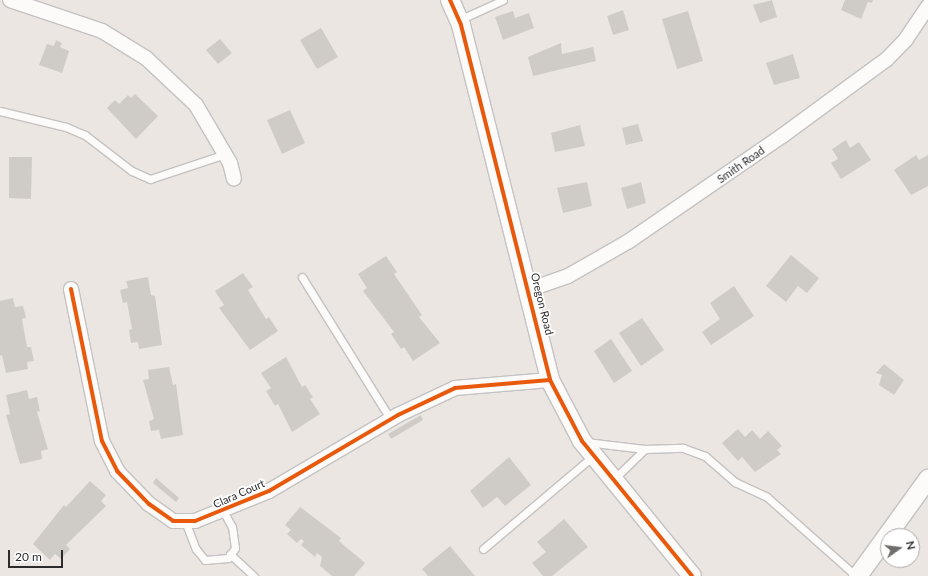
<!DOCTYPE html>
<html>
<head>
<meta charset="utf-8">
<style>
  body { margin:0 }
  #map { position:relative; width:928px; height:576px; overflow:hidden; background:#ebe6e1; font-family:Lato,sans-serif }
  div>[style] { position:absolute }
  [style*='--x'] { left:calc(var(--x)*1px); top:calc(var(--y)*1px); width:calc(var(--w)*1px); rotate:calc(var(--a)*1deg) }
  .building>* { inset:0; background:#cfccc8 }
  .roads { filter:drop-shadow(1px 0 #c4c2c3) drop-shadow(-1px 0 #c4c2c3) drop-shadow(0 1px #c4c2c3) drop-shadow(0 -1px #c4c2c3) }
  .service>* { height:7px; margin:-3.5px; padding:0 3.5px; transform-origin:3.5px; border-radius:3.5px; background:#fcfbfa }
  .minor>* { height:14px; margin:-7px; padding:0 7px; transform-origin:7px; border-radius:7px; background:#fcfbfa }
  .tertiary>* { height:18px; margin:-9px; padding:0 9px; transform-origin:9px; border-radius:9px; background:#fcfbfa }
  .cycleway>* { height:4px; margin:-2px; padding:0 2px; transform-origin:2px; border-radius:2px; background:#e8590c }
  span { translate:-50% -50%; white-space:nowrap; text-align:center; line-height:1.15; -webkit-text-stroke:3.5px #fff; paint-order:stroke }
  .street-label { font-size:11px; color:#2c2c2c }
  .north { position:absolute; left:880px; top:528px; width:40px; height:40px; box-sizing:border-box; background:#fff; border:1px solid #ababab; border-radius:50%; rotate:76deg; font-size:11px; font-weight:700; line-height:16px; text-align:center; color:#2c2c2c }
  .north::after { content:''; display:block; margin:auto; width:14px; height:18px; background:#6f6d6b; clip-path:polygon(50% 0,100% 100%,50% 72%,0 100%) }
  .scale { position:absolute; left:8px; top:550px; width:55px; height:18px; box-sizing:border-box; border:2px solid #2c2c2c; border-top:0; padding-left:5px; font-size:12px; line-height:14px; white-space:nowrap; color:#2c2c2c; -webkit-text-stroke:3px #fff; paint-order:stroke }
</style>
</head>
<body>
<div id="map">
  <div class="building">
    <i style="clip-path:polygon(772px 0,777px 17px,760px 23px,753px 5px)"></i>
    <i style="clip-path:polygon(845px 0,873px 0,872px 3px,868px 2px,861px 19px,841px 10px)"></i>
    <i style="clip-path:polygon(623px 10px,629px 30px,613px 35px,607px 16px)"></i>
    <i style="clip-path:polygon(513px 11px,515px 18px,529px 13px,534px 28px,503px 40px,495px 17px)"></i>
    <i style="clip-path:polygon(688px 11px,703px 61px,677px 69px,662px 19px)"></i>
    <i style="clip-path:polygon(321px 28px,338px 57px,317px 69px,300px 40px)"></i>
    <i style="clip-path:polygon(220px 39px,232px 53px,218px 64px,206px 50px)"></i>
    <i style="clip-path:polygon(56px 40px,62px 43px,60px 47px,69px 51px,62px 73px,39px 65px,47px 44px,54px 46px)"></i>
    <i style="clip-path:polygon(561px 43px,562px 54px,593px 47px,596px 61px,533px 76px,528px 57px)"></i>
    <i style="clip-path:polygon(793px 54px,800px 78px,774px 85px,766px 63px)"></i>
    <i style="clip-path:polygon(135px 94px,158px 116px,136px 139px,107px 108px,115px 100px,119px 104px,128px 95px,131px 98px)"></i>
    <i style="clip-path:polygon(290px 110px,305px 143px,282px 154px,267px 120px)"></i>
    <i style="clip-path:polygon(638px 124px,643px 141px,626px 145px,622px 128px)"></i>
    <i style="clip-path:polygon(580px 125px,585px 146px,555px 152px,551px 133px)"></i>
    <i style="clip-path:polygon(846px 140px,850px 148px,859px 142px,871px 160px,841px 179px,831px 163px,838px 159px,832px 149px)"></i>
    <i style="clip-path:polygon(916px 155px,919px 160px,928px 155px,928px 186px,911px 195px,894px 170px)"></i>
    <i style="clip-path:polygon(9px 157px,32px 157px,31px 199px,9px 198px)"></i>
    <i style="clip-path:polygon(587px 182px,592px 206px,563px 213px,557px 188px)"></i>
    <i style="clip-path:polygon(641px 182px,646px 203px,627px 209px,621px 188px)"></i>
    <i style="clip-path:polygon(791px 255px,819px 278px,807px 293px,798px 286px,786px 302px,766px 286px)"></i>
    <i style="clip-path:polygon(386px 256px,397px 272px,394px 274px,422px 315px,419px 317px,440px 343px,413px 361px,404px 347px,401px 349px,391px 334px,394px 332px,363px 291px,367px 288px,358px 274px)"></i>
    <i style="clip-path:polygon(243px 273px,253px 287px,248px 290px,266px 319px,269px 317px,278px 331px,250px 350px,219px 308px,224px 305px,215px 291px)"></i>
    <i style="clip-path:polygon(148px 277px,151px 295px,155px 296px,162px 345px,139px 349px,138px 342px,131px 343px,129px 330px,132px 329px,127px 302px,123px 303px,120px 290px,128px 288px,126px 281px)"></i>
    <i style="clip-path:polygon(734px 286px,754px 316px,711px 345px,702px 332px,720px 319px,710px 303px)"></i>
    <i style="clip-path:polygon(13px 298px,15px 307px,23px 306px,26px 318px,22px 319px,27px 347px,31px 347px,34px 361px,27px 362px,28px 369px,6px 373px,2px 355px,0 356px,0 301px)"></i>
    <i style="clip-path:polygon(642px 318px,664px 350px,641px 366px,619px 333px)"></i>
    <i style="clip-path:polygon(611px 339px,632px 371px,614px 383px,594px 351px)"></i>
    <i style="clip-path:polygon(286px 357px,302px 387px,305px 385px,313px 397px,310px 399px,320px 414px,292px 432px,278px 404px,275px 406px,266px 391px,271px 388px,261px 373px)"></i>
    <i style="clip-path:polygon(884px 364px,904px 380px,894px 395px,879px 385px,882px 375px,876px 373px)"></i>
    <i style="clip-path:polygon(169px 367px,173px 385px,176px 384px,183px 435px,161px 439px,159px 430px,151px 431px,149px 421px,154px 419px,143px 380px,149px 379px,148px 370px)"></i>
    <i style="clip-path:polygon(27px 390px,29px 399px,37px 397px,40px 411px,37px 412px,48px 449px,41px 451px,42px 459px,20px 464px,6px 415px,10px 414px,6px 395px)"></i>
    <i style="clip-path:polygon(421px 415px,423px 420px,391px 439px,388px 434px)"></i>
    <i style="clip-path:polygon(738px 429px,745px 437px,752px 430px,760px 439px,768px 431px,782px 446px,777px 450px,781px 454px,755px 472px,742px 457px,738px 461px,722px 443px)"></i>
    <i style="clip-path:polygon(509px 457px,531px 485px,505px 506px,497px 497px,483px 508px,470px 491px)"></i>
    <i style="clip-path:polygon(156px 478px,179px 498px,176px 502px,153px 483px)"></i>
    <i style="clip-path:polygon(90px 481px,106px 495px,101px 501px,106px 506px,66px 545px,70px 549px,61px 559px,55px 554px,50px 560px,33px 544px,64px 505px,66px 507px)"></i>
    <i style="clip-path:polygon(300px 507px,341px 538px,339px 541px,365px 563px,354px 576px,332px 576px,320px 566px,322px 557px,317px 553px,315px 557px,301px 545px,304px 541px,301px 539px,297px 543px,287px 534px,291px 530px,285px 525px)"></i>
    <i style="clip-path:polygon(564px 519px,588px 547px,552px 576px,543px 576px,532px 563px,546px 552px,537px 542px)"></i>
    <i style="clip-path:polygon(450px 546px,475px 576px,428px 576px,422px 569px)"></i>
  </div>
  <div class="roads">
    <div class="service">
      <i style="--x:459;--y:20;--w:48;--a:-24.4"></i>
      <i style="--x:0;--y:111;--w:68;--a:13.6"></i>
      <i style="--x:66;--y:127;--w:21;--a:23"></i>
      <i style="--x:85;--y:135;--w:59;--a:37.5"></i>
      <i style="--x:132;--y:171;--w:20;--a:24"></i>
      <i style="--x:150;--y:179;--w:79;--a:-18.4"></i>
      <i style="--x:302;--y:277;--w:168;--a:58.1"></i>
      <i style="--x:586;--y:442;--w:59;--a:6.8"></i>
      <i style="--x:645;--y:449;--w:38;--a:-2"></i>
      <i style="--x:683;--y:448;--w:23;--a:20"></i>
      <i style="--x:705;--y:456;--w:40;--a:41"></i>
      <i style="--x:735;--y:482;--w:35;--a:25"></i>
      <i style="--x:767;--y:497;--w:119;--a:41.6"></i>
      <i style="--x:614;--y:479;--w:43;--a:-44.1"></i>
      <i style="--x:185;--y:521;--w:30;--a:69"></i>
      <i style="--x:196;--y:549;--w:14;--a:51"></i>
      <i style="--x:205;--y:560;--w:23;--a:-5"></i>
      <i style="--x:228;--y:558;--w:12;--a:-55"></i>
      <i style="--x:235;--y:548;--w:21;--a:-98"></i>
      <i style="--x:232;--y:527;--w:18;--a:-119"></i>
      <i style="--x:483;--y:549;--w:144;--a:-40.2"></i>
      <i style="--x:230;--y:554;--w:33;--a:43"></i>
    </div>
    <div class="minor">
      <i style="--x:10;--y:0;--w:97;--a:18.6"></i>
      <i style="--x:102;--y:31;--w:52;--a:31.5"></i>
      <i style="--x:146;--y:58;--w:69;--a:43.2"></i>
      <i style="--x:196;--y:105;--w:67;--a:59.6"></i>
      <i style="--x:230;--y:163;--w:16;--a:76"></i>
      <i style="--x:71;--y:289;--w:155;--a:78.5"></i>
      <i style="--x:102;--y:441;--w:34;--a:63"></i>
      <i style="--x:117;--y:471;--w:46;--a:45.9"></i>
      <i style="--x:149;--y:504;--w:29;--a:35"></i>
      <i style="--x:173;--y:521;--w:22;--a:0"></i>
      <i style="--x:195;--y:521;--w:80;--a:-22.1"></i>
      <i style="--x:269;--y:491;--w:150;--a:-30.5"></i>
      <i style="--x:398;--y:415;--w:63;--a:-25.3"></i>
      <i style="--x:455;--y:388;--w:95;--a:-4.8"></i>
      <i style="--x:528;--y:290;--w:42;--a:-19.3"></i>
      <i style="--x:568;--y:276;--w:70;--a:-29.8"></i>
      <i style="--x:629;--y:241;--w:186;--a:-34.5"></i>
      <i style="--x:782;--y:136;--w:130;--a:-36.3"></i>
      <i style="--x:887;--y:59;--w:28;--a:-46"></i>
      <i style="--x:906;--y:39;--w:40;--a:-56"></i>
    </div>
    <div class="tertiary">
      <i style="--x:450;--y:0;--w:27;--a:66"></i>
      <i style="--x:461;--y:25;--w:366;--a:75.9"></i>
      <i style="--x:550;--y:380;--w:69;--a:62.3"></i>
      <i style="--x:582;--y:441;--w:174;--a:50.8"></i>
      <i style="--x:858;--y:576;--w:120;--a:-54.2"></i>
    </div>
  </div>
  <div class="cycleway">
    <i style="--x:450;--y:0;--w:27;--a:66"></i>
    <i style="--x:461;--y:25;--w:366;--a:75.9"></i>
    <i style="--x:550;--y:380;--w:69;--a:62.3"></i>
    <i style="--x:582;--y:441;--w:174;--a:50.8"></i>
    <i style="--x:71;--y:289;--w:155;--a:78.5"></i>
    <i style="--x:102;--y:441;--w:34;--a:63"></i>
    <i style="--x:117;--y:471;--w:46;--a:45.9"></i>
    <i style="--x:149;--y:504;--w:29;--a:35"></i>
    <i style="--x:173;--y:521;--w:22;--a:0"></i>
    <i style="--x:195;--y:521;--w:80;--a:-22.1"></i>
    <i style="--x:269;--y:491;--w:150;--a:-30.5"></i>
    <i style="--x:398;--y:415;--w:63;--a:-25.3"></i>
    <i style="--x:455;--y:388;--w:95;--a:-4.8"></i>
  </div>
  <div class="street-label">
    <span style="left:741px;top:165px;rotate:-35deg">Smith Road</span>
    <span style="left:542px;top:304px;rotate:76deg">Oregon Road</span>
    <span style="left:239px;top:494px;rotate:-24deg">Clara Court</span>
  </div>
  <div class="north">N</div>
  <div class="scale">20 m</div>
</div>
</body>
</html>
